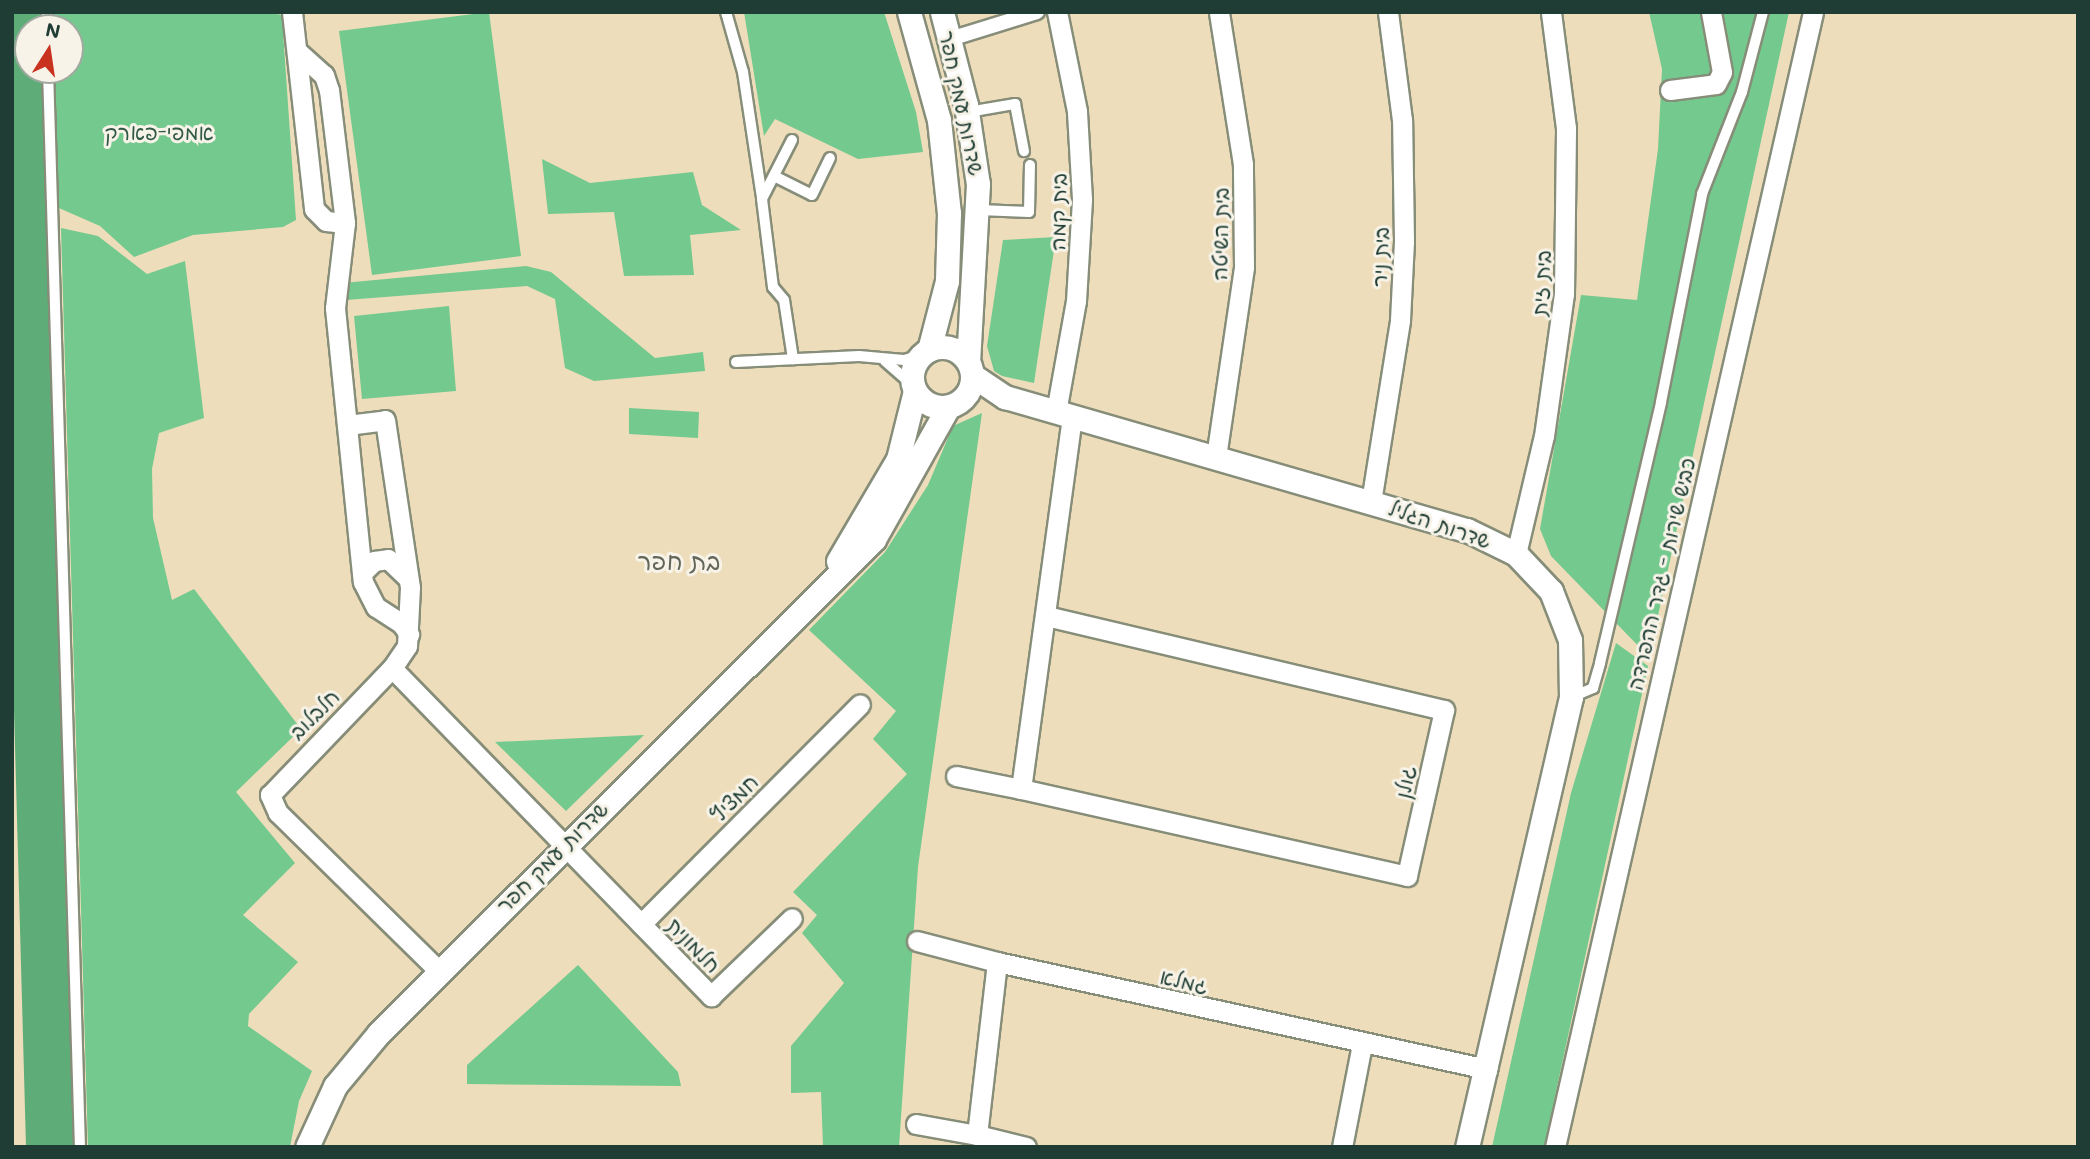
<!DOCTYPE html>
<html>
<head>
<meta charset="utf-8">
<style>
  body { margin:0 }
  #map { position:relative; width:2090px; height:1159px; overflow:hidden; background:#edb; font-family:Mali,"Playpen Sans Hebrew",sans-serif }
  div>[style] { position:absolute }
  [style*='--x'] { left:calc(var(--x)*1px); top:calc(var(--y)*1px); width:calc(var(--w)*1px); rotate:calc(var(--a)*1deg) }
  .green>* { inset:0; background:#73c98e }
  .forest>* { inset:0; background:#5ead79 }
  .roads { filter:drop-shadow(2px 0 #868d78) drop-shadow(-2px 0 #868d78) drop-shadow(0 2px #868d78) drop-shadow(0 -2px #868d78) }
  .service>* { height:10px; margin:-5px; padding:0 5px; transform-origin:5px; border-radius:5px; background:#fff }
  .pedestrian>* { height:14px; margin:-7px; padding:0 7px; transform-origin:7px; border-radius:7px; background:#fff }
  .minor>* { height:19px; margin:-9.5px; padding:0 9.5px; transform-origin:9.5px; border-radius:9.5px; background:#fff }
  .tertiary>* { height:23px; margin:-11.5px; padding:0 11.5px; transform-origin:11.5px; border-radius:11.5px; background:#fff }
  .tertiary>.ring { margin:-11.5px; padding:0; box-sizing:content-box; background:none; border:23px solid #fff; border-radius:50% }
  span { translate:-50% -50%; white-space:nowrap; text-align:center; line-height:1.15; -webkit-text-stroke:6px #f7f3e8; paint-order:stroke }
  .street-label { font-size:21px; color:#1f3d34 }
  .park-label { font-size:21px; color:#305946 }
  .quarter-label { font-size:24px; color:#64665a }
  .frame { position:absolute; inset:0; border:14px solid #1f3d34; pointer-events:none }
  .north { position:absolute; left:14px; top:14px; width:70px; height:70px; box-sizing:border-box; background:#f7f3e8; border:2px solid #a1aaa0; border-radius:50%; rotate:12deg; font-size:19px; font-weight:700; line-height:28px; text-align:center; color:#1f3d34 }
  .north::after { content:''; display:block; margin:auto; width:24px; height:32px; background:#c8321e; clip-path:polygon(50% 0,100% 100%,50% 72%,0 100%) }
</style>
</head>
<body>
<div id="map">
  <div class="green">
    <i style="clip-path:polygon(47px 12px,267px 12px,292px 17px,297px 51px,283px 32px,296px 220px,283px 227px,193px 235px,134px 257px,100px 226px,52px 205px,48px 70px,70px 70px,70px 28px,47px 28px)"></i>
    <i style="clip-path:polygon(489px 12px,521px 256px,372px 275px,339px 31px)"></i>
    <i style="clip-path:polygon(744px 12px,884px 12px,916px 112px,923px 152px,858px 159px,775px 119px,764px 136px)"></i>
    <i style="clip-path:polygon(1649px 12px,1789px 12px,1649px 657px,1551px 556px,1540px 529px,1581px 295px,1637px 300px,1658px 149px,1662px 69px)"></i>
    <i style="clip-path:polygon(542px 159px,590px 183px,693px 172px,702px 205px,741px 230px,690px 235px,694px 275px,624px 276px,614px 212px,548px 214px)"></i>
    <i style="clip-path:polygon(61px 228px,98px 236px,147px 274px,185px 261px,204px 418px,159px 433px,152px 469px,153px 518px,172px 600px,194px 589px,301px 729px,236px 792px,295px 863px,243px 915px,298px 962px,249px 1014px,248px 1026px,312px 1071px,299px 1101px,290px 1147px,88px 1147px)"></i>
    <i style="clip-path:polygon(1056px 237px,1034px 383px,1002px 376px,994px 371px,987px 346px,1003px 240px)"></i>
    <i style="clip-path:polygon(526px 266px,551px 272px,655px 358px,703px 352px,705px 371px,594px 381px,565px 368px,555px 299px,527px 286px,346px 300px,343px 283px)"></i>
    <i style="clip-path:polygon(449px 306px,456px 391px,362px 399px,354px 316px)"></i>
    <i style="clip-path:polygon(629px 408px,699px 412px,698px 438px,629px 434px)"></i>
    <i style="clip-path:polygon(982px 413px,918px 867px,899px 1147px,823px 1147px,821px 1092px,791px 1093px,791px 1046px,844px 983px,802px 933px,817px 915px,793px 892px,907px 774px,873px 739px,896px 711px,809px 630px,885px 552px,928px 485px,953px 426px)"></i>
    <i style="clip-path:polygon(1616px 643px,1648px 666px,1544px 1147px,1492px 1147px,1571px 793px)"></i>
    <i style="clip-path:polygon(644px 735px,566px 811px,495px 742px)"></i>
    <i style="clip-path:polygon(578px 965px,678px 1072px,681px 1086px,467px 1084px,467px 1065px)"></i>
  </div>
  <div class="forest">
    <i style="clip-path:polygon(12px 12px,47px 12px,47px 28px,28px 28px,28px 70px,48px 70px,80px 1147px,26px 1147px,12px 637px)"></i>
  </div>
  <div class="roads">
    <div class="service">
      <i style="--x:47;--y:12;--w:16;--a:90"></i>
      <i style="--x:726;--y:12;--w:62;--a:74.2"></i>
      <i style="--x:743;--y:72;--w:127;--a:81.4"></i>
      <i style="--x:48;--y:70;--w:1077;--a:88.3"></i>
      <i style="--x:968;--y:112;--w:48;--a:-9.7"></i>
      <i style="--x:1015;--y:104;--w:48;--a:79.2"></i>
      <i style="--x:792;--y:140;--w:66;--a:117"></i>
      <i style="--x:762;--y:199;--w:89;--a:82.9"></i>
      <i style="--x:773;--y:287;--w:17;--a:50"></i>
      <i style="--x:784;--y:300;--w:60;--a:81.3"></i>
      <i style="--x:774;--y:176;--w:42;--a:26.6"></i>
      <i style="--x:812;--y:195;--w:41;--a:-64.1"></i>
      <i style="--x:979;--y:210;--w:50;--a:2.3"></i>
      <i style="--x:1029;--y:212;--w:47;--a:-88.8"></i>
      <i style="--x:885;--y:361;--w:38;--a:41"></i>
      <i style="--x:736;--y:362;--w:123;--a:-2.8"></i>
      <i style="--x:859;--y:356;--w:45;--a:5.1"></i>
      <i style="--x:904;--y:360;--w:18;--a:-16"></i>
      <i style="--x:1572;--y:697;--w:23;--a:-23"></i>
      <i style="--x:1593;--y:688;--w:26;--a:-74"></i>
      <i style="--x:1600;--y:663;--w:268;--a:-76.8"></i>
      <i style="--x:1661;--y:402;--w:212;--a:-78.8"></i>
      <i style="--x:1702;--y:194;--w:110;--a:-68.6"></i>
      <i style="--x:1742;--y:92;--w:83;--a:-75.3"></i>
    </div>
    <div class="pedestrian">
      <i style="--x:950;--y:39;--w:91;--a:-17.2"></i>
    </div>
    <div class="minor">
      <i style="--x:292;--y:12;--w:198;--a:83.6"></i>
      <i style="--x:314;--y:209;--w:17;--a:45"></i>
      <i style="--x:326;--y:221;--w:19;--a:6"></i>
      <i style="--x:297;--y:51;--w:36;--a:42"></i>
      <i style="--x:324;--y:75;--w:16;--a:72"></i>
      <i style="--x:329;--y:90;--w:134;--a:83.1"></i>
      <i style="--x:345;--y:223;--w:86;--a:96.7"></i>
      <i style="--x:335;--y:308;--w:275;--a:84.2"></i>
      <i style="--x:363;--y:582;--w:28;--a:63"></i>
      <i style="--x:376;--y:607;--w:30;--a:33"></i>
      <i style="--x:401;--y:623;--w:14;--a:54"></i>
      <i style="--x:1670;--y:90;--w:46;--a:-7.4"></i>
      <i style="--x:1716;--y:84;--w:13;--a:-63"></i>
      <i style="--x:1722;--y:72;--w:61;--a:-100.4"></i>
      <i style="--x:1056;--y:412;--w:113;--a:-79.8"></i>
      <i style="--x:1076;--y:301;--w:102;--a:-86.6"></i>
      <i style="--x:1082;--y:199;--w:88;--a:-93.3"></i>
      <i style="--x:1077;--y:111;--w:101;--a:-101.4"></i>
      <i style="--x:347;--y:425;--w:38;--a:-7"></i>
      <i style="--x:385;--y:420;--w:169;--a:81.5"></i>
      <i style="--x:410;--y:587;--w:59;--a:92.9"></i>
      <i style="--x:407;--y:646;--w:27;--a:124"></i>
      <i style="--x:1216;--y:457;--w:192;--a:-81.6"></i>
      <i style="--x:1244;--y:267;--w:103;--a:-90.6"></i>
      <i style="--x:1243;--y:164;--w:154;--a:-99"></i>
      <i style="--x:1371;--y:502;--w:184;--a:-80.9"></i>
      <i style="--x:1400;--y:320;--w:79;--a:-87.1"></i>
      <i style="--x:1404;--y:241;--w:121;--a:-90.9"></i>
      <i style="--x:1402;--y:120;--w:109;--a:-97.4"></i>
      <i style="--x:1516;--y:554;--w:121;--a:-76.7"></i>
      <i style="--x:1544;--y:436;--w:143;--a:-82"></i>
      <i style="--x:1564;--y:294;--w:166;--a:-89.3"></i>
      <i style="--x:1566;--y:128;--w:117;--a:-97.4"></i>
      <i style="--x:362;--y:573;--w:17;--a:-45"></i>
      <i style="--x:374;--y:561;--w:14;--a:-8"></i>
      <i style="--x:388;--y:559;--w:28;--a:44"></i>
      <i style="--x:1046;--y:616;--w:409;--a:13.3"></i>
      <i style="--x:1444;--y:710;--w:170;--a:102.6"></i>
      <i style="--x:1407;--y:876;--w:396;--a:-167.3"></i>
      <i style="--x:1021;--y:789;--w:376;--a:-82.2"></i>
      <i style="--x:956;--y:776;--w:66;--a:11.3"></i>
      <i style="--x:641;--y:924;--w:310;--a:-45.1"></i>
      <i style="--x:917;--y:941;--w:83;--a:14.7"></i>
      <i style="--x:439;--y:971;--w:226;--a:-135.5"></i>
      <i style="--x:278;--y:813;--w:20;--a:-114"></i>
      <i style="--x:270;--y:795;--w:176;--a:-46.2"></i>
      <i style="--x:392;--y:668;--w:458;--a:45.8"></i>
      <i style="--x:711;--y:996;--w:112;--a:-43.9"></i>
      <i style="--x:916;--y:1124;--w:62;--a:10.2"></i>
      <i style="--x:1026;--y:1147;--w:50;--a:-166.2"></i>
      <i style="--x:977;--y:1135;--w:174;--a:-83.4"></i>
      <i style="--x:997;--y:962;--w:502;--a:12.32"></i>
      <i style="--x:1342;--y:1147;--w:105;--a:-79"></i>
      <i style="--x:1555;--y:1147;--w:1164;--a:-77.19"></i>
    </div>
    <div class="tertiary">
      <i style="--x:909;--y:12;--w:112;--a:74.5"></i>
      <i style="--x:939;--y:120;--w:94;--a:83.9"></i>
      <i style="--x:949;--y:213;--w:68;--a:91.7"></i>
      <i style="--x:947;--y:281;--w:71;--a:104.6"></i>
      <i style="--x:942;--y:12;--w:96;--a:75.5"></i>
      <i style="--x:966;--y:105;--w:80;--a:81.4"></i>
      <i style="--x:978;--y:184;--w:177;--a:93.2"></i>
      <i class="ring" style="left:912px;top:347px;width:37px;height:37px"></i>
      <i style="--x:972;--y:375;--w:40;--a:34"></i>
      <i style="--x:1005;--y:397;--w:481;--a:16.1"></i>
      <i style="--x:1467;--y:530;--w:55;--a:26.1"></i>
      <i style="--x:1516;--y:554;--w:51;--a:46.6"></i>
      <i style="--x:1551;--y:591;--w:53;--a:68.8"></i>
      <i style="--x:1570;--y:640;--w:57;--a:89"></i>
      <i style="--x:1571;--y:697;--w:462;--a:103"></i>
      <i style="--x:838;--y:561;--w:118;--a:-59.5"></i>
      <i style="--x:898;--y:459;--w:70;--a:-76"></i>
      <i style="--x:307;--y:1147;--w:67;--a:-65.3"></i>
      <i style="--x:335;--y:1086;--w:69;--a:-50.3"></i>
      <i style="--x:379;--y:1033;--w:699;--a:-44.94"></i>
      <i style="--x:874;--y:539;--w:151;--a:-60.7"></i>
    </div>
  </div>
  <div class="street-label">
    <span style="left:962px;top:103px;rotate:78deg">שדרות עמק חפר</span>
    <span style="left:1058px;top:212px;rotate:-89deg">בית קמה</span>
    <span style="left:1220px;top:234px;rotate:-89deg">בית השיטה</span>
    <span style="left:1380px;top:257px;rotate:-88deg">בית ניר</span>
    <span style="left:1541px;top:283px;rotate:-86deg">בית זית</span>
    <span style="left:1440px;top:524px;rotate:19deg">שדרות הגליל</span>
    <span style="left:1661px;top:574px;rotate:-77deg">כביש שירות - גדר ההפרדה</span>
    <span style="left:314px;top:714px;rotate:-45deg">חלבלוב</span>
    <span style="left:1405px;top:782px;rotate:-78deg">גולן</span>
    <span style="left:734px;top:798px;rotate:-45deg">חמציץ</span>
    <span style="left:552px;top:857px;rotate:-45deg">שדרות עמק חפר</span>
    <span style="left:694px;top:945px;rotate:46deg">חלמונית</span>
    <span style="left:1184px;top:981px;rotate:13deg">גמלא</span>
  </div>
  <div class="park-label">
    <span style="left:159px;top:132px">אמפי-פארק</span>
  </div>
  <div class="quarter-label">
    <span style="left:679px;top:561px">בת חפר</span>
  </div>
  <div class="frame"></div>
  <div class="north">N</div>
</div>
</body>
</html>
